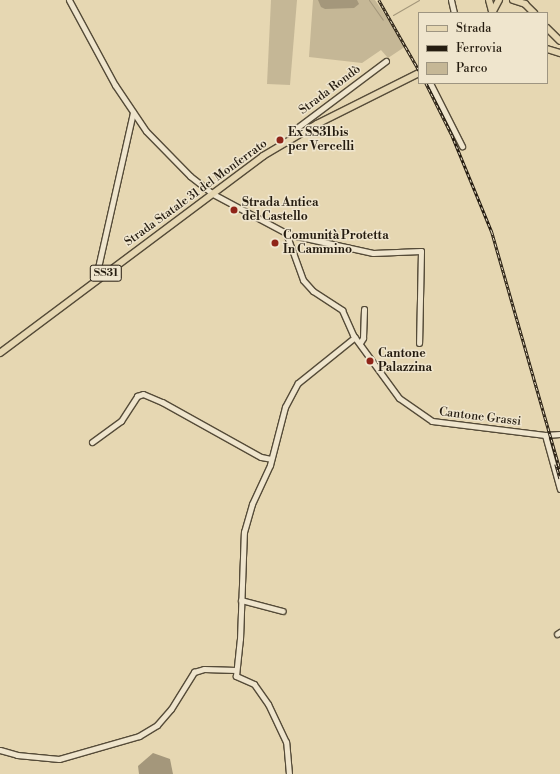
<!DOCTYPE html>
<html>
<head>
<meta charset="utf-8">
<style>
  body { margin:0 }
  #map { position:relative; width:560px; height:774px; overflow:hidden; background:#e6d7b2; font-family:"Libre Bodoni",serif }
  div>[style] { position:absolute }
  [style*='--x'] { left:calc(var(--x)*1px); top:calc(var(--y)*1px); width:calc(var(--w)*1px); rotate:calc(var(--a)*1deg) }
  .green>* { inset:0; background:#c5b796 }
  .water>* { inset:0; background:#a4977b }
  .stream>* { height:1px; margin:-0.5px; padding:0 0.5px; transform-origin:0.5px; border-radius:0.5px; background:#a4977b }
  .roads { filter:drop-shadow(1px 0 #554b38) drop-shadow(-1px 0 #554b38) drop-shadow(0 1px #554b38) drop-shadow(0 -1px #554b38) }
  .minor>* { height:5px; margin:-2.5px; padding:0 2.5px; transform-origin:2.5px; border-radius:2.5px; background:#efe5cd }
  .major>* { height:6px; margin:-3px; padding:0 3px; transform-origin:3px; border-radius:3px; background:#e6d7b2 }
  .rail>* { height:2.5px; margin-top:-1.25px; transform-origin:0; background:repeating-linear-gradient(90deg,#efe5cd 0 3px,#251c10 0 6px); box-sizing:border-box; border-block:1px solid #251c10 }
  .dots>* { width:11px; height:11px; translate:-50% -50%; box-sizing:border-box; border:2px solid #efe5cd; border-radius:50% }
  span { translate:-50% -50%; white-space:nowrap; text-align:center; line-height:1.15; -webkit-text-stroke:3px #efe5cd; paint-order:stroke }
  .shield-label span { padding:1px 3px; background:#efe5cd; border:1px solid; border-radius:3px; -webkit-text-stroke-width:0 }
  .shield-label { font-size:11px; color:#251c10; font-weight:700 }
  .street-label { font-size:12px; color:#251c10 }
  .poi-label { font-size:12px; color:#251c10; font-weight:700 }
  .left { translate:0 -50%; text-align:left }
  .legend { position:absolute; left:418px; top:12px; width:130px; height:72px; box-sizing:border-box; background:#efe5cd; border:1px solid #9e9581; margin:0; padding:5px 7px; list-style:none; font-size:12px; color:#251c10 }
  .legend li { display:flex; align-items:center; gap:8px; height:20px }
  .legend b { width:20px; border:1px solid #9e9581 }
</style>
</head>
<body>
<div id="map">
  <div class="green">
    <i style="clip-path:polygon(271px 0,297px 0,290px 85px,267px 84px)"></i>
    <i style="clip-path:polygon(313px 0,375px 0,406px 46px,388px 58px,381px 50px,362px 63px,309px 57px)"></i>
  </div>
  <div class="water">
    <i style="clip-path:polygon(318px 0,357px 0,359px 4px,354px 8px,325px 9px,321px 7px)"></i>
    <i style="clip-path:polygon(153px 753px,170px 759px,173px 774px,139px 774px,138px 766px)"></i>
  </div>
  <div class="stream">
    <i style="--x:369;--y:0;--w:24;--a:55"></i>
    <i style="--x:393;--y:15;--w:30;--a:-30"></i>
  </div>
  <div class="roads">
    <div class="minor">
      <i style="--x:69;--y:0;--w:97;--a:61.6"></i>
      <i style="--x:115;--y:85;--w:55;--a:56"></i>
      <i style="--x:146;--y:131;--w:63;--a:45.6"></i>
      <i style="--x:190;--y:176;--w:29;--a:38"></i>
      <i style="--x:213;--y:194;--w:83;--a:28.1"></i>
      <i style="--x:286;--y:233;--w:50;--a:70.1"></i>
      <i style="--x:303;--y:280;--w:15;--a:48"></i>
      <i style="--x:313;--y:291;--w:35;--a:33"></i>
      <i style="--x:342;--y:310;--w:27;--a:66"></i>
      <i style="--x:353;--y:335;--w:78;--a:53.9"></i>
      <i style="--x:399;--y:398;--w:40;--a:34.9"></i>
      <i style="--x:432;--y:421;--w:114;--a:7.1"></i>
      <i style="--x:545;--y:435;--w:15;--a:-4"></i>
      <i style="--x:451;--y:0;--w:13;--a:77"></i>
      <i style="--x:430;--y:83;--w:71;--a:63.1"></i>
      <i style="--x:291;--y:138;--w:9;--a:-69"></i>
      <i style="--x:294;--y:130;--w:115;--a:-36.9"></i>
      <i style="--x:287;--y:234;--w:88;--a:12.5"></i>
      <i style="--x:373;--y:253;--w:48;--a:-2.4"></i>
      <i style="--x:421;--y:251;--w:92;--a:91.2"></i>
      <i style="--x:95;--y:281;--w:173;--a:-77.3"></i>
      <i style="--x:360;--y:343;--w:6;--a:-59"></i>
      <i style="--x:363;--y:338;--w:29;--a:-88"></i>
      <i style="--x:545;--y:435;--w:56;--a:74.5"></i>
      <i style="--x:92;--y:442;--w:36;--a:-36"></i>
      <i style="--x:121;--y:421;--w:30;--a:-57"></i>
      <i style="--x:137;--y:396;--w:6;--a:-18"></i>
      <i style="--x:143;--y:394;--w:21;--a:23"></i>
      <i style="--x:162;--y:402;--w:113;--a:29.1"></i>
      <i style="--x:261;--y:457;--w:10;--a:11"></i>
      <i style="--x:241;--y:600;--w:43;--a:14.7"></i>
      <i style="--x:557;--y:634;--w:4;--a:-34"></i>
      <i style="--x:0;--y:750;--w:18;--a:16"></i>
      <i style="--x:17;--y:755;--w:42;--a:5.4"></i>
      <i style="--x:59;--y:759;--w:83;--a:-16"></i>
      <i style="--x:139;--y:736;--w:21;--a:-31"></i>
      <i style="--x:157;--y:725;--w:21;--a:-49"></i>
      <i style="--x:171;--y:709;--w:44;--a:-58.1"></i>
      <i style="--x:194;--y:672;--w:10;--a:-17"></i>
      <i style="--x:204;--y:669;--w:32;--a:2"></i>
      <i style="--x:289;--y:774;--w:32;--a:-95"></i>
      <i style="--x:286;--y:742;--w:42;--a:-115.3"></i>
      <i style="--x:268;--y:704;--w:24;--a:-125"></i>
      <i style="--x:254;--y:684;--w:20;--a:-156"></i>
      <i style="--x:236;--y:676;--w:37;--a:-84"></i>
      <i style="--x:240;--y:639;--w:107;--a:-87.9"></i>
      <i style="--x:244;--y:532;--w:29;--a:-74"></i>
      <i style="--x:252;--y:504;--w:43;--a:-65.2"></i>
      <i style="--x:270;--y:465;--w:60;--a:-75.5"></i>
      <i style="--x:285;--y:407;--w:27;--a:-62"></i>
      <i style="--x:298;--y:383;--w:73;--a:-38.9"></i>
    </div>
    <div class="major">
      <i style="--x:489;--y:0;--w:11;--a:75"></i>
      <i style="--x:513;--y:0;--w:13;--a:18"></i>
      <i style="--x:525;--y:4;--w:13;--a:45"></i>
      <i style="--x:492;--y:13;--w:15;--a:-62"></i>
      <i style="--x:547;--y:28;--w:18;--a:45"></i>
      <i style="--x:547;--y:49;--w:14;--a:17"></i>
      <i style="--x:0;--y:353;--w:329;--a:-36.8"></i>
      <i style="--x:263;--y:156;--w:63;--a:-30.7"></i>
      <i style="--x:317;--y:124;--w:114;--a:-26.6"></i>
    </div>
  </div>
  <div class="rail">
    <i style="--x:379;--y:0;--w:81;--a:60.3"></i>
    <i style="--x:426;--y:83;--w:58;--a:63.4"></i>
    <i style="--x:452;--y:135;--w:105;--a:67.6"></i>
    <i style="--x:492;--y:232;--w:247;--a:74"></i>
    <i style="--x:556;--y:464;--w:15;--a:74"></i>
  </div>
  <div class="dots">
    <i style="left:280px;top:140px;background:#8f2418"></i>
    <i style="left:234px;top:210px;background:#8f2418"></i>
    <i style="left:275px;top:243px;background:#8f2418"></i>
    <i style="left:370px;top:361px;background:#8f2418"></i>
  </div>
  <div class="shield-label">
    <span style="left:106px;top:273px">SS31</span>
  </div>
  <div class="street-label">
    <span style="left:330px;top:90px;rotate:-37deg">Strada Rondò</span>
    <span style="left:196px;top:193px;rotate:-36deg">Strada Statale 31 del Monferrato</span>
    <span style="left:480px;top:417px;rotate:7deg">Cantone Grassi</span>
  </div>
  <div class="poi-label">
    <span class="left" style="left:288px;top:140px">Ex SS31bis<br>per Vercelli</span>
    <span class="left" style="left:242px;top:210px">Strada Antica<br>del Castello</span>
    <span class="left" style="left:283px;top:243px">Comunità Protetta<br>In Cammino</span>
    <span class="left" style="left:378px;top:361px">Cantone<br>Palazzina</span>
  </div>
  <ul class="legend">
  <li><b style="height:5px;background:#e6d7b2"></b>Strada</li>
  <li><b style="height:5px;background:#251c10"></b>Ferrovia</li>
  <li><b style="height:11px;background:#c5b796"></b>Parco</li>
  </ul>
</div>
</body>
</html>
